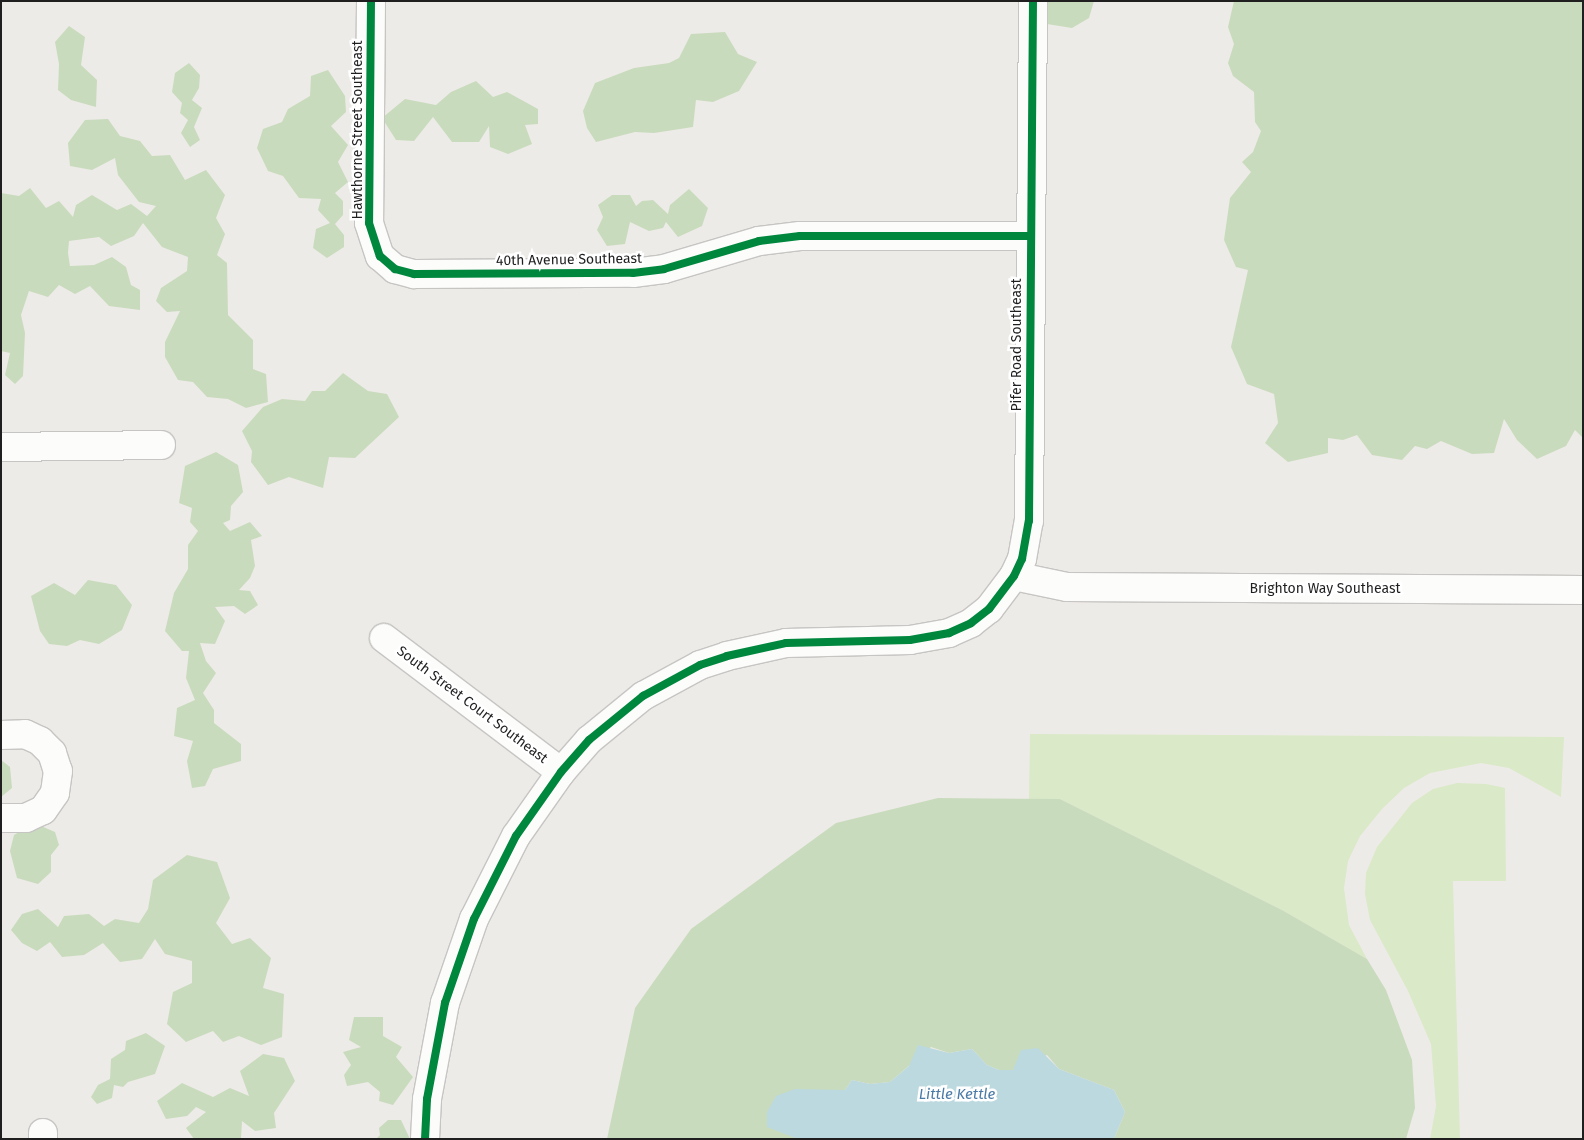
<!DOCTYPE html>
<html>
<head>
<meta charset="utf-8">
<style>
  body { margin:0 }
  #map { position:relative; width:1584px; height:1140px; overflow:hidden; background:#edebe7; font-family:"Fira Sans",sans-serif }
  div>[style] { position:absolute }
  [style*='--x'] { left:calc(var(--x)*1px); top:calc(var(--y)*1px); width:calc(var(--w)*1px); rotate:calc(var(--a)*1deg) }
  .grass>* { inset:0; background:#dae9c7 }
  .forest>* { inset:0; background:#c9dbbd }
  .water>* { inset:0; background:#bbd9df }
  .roads { filter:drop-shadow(1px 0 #c6c5c3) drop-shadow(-1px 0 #c6c5c3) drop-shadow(0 1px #c6c5c3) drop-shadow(0 -1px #c6c5c3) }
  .minor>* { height:28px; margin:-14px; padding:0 14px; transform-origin:14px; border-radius:14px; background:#fcfcfb }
  .cycleway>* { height:8px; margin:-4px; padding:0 4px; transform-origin:4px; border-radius:4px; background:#00873e }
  span { translate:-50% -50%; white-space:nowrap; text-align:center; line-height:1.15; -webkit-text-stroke:5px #fff; paint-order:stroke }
  .street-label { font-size:14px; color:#1f1f1f }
  .water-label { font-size:15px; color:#4a7aa5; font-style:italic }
  .frame { position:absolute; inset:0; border:2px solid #1f1f1f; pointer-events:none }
</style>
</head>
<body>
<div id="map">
  <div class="grass">
    <i style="clip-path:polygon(1030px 734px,1564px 737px,1561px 797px,1509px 768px,1481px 763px,1430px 773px,1404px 788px,1382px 809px,1360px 836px,1348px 861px,1344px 888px,1349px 925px,1367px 959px,1282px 910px,1060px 799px,1029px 799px)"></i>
    <i style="clip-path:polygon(1457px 783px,1486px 784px,1505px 788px,1506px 881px,1453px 881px,1460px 1139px,1430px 1139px,1436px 1106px,1431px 1044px,1408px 991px,1370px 920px,1365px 894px,1366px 873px,1377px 847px,1412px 803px,1433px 789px)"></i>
  </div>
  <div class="forest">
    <i style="clip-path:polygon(1040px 1px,1094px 1px,1089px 18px,1072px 28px,1047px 24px)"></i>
    <i style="clip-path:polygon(1234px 1px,1583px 1px,1583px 438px,1575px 430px,1566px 446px,1537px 459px,1517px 440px,1504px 419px,1494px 453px,1472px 454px,1441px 441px,1427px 449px,1415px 446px,1402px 460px,1372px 455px,1357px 435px,1343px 440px,1328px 438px,1328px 453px,1288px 462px,1265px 443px,1278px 423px,1274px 394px,1247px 384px,1231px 347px,1248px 270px,1236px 267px,1224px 240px,1230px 198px,1251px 172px,1242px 162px,1253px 152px,1261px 131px,1255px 122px,1254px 92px,1233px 76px,1228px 63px,1234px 44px,1228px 27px)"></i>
    <i style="clip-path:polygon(69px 26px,85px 37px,81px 65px,97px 80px,96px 107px,71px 100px,58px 90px,59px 64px,55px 42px)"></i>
    <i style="clip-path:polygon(725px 32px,738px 54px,757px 62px,739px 91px,713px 102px,696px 100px,693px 127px,654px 133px,635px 132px,596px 142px,587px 128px,583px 111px,595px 83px,634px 68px,669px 63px,679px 58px,691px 34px)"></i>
    <i style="clip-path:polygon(189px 63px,200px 75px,199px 88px,192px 100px,202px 108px,194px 127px,200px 140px,190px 147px,181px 133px,188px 120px,180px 113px,182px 103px,172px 92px,175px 73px)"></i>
    <i style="clip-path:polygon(328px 70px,345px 96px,346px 112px,331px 126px,348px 145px,338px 162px,348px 182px,335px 193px,343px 201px,343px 215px,335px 224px,344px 235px,344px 247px,327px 258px,313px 248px,316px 229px,330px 223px,318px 210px,321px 199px,299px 198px,283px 176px,268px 171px,257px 148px,263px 129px,282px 122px,288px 109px,310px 96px,311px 76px)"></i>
    <i style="clip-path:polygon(476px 81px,493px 97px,507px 92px,538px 109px,538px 124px,525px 125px,532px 144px,508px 154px,490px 147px,489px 126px,479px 142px,452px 142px,433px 117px,414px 141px,396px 140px,382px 118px,405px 99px,436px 105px,451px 92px)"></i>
    <i style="clip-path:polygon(108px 119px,120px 136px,140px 141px,152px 156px,170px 155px,185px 180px,206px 170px,225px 195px,216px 218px,225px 234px,217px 255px,227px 263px,228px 315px,253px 340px,253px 369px,266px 374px,268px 402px,246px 408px,228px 399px,207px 397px,193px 382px,178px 380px,165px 357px,165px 342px,180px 311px,167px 312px,156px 301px,161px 288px,187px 271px,188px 257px,162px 247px,143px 223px,134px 236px,111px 246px,99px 237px,69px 241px,68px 253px,70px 266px,94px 265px,112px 257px,126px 267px,131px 285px,140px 290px,140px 310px,109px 306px,90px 286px,75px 294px,59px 285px,48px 297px,29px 291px,21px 315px,25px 333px,23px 376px,15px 384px,5px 375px,10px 353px,1px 351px,1px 193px,19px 196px,30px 188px,46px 208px,59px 201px,73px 217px,76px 205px,92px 195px,117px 210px,131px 204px,147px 216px,156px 206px,139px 202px,118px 175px,115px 158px,92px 170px,70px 166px,68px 143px,85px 120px)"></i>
    <i style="clip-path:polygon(689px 189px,708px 208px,702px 226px,678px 237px,666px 222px,663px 228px,649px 231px,630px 222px,625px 244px,607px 246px,597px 230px,603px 217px,598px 205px,612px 195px,630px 195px,636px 206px,642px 201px,653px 200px,668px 214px,670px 205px)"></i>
    <i style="clip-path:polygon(343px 373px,368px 391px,387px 394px,399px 417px,355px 458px,329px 457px,323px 488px,289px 477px,268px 485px,251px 462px,252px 451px,242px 431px,263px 407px,282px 399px,305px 401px,312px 391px,325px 391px)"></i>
    <i style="clip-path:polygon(216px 452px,238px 465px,243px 492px,231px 506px,230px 520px,223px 523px,230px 531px,250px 522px,262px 536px,251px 540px,255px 566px,250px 578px,239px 590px,250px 591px,258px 605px,245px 614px,234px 606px,215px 607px,225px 621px,215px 644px,200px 643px,206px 661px,216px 673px,203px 693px,214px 710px,214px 723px,241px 744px,241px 761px,213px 769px,205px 786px,192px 788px,187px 761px,193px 741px,174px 736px,177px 708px,195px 700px,186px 678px,189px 651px,182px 651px,165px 631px,174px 593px,188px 569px,188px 545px,198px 531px,190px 522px,192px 508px,179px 503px,185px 466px)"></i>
    <i style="clip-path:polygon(88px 580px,116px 585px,132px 605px,122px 630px,99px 644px,80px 640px,67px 646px,49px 644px,40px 631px,31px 596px,54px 583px,75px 595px)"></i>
    <i style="clip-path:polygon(1px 760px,10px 767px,12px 788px,1px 797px)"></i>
    <i style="clip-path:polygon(938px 798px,1060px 799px,1282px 910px,1367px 959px,1386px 990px,1412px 1060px,1415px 1108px,1406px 1139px,1114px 1139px,1125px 1112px,1114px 1090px,1059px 1069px,1047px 1055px,1013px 1070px,999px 1070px,987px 1065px,972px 1049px,949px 1053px,931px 1047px,890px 1082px,870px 1084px,852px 1080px,845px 1090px,824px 1091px,798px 1139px,607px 1139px,635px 1008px,691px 929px,836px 823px)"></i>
    <i style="clip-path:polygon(34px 823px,55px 832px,59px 845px,51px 855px,51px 872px,38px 884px,17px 878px,10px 851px,14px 835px)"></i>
    <i style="clip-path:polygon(187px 855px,217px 862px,230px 898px,216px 923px,232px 944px,250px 938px,271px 958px,263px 988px,284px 994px,282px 1037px,261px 1045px,239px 1036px,223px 1042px,213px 1031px,186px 1042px,167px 1024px,173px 992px,192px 983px,192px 961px,165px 954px,155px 939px,142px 959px,120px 962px,103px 943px,84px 955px,62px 957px,50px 942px,37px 951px,22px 943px,11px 930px,22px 914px,38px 909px,58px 927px,64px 916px,89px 914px,104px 926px,115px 919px,139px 923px,148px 909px,153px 880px)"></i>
    <i style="clip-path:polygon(354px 1017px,383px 1017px,383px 1036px,402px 1047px,396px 1057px,413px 1077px,393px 1105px,379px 1101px,380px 1092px,368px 1082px,347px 1086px,344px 1075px,351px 1065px,343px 1052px,361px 1047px,349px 1040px)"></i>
    <i style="clip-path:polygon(146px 1033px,165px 1046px,155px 1074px,128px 1082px,123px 1087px,114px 1085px,112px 1098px,97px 1104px,91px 1097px,98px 1085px,110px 1079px,111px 1059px,125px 1050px,126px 1041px)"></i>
    <i style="clip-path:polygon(263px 1054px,284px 1058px,295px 1081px,274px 1113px,276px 1128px,255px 1131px,242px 1121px,241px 1139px,194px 1139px,186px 1128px,206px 1112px,196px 1107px,187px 1116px,166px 1119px,157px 1101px,182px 1083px,213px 1097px,230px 1088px,249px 1096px,240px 1071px)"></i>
    <i style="clip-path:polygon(388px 1120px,401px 1120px,410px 1139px,376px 1139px,380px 1135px,379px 1128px)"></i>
  </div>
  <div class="water">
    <i style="clip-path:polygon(918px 1045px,949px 1053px,972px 1049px,987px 1065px,999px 1070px,1013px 1070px,1021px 1050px,1038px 1048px,1059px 1069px,1114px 1090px,1125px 1112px,1114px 1139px,798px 1139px,767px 1127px,767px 1112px,776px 1096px,795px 1089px,845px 1090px,852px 1080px,870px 1084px,890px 1082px,909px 1066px)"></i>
  </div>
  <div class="roads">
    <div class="minor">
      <i style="--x:371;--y:1;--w:222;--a:90.5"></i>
      <i style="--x:369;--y:223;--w:35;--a:72"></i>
      <i style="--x:380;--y:256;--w:20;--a:41"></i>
      <i style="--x:395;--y:269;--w:20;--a:15"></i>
      <i style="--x:414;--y:274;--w:219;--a:-0.3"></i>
      <i style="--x:633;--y:273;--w:31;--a:-7"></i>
      <i style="--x:664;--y:269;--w:99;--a:-16.4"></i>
      <i style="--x:759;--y:241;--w:41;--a:-7"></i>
      <i style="--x:800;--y:236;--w:230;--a:0"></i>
      <i style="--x:1;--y:447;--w:160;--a:-0.7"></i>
      <i style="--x:1014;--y:576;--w:54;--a:11.7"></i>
      <i style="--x:1067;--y:587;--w:516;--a:0.33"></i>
      <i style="--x:384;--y:638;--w:222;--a:37.1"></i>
      <i style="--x:1;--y:735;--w:24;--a:-2"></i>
      <i style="--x:25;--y:734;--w:17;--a:25"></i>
      <i style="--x:40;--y:741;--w:17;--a:45"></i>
      <i style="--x:52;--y:753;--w:19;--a:72"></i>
      <i style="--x:58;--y:771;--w:22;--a:98"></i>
      <i style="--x:55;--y:793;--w:21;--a:125"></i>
      <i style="--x:43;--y:810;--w:19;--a:155"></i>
      <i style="--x:26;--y:818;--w:25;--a:180"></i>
      <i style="--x:43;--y:1139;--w:6;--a:-90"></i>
      <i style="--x:425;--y:1139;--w:40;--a:-87.1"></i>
      <i style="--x:427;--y:1099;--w:98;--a:-79.4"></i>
      <i style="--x:445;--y:1003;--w:89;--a:-71"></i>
      <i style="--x:474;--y:919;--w:93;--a:-63.2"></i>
      <i style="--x:516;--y:836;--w:78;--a:-54.9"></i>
      <i style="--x:561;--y:772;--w:43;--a:-48.8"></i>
      <i style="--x:589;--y:740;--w:70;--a:-39.2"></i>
      <i style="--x:643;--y:696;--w:65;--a:-28.5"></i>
      <i style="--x:700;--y:665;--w:28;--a:-18"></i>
      <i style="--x:727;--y:656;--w:60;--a:-12.4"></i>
      <i style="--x:786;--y:643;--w:124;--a:-1.4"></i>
      <i style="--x:910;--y:640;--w:40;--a:-10"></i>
      <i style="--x:949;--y:633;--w:24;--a:-24"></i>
      <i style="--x:971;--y:623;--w:23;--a:-38"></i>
      <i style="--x:989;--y:609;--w:41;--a:-52.9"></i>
      <i style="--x:1014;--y:576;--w:19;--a:-65"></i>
      <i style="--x:1022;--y:559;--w:39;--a:-80"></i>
      <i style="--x:1029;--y:521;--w:520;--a:-89.56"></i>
    </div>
  </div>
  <div class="cycleway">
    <i style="--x:371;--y:1;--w:222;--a:90.5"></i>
    <i style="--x:369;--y:223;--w:35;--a:72"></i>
    <i style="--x:380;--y:256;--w:20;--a:41"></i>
    <i style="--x:395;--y:269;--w:20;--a:15"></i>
    <i style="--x:414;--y:274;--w:219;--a:-0.3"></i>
    <i style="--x:633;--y:273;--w:31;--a:-7"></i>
    <i style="--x:664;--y:269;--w:99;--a:-16.4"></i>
    <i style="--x:759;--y:241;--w:41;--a:-7"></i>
    <i style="--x:800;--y:236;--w:230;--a:0"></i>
    <i style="--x:425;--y:1139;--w:40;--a:-87.1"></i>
    <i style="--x:427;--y:1099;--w:98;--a:-79.4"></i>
    <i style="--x:445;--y:1003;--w:89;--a:-71"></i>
    <i style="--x:474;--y:919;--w:93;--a:-63.2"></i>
    <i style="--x:516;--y:836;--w:78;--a:-54.9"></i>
    <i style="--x:561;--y:772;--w:43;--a:-48.8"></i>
    <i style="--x:589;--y:740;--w:70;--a:-39.2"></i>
    <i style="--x:643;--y:696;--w:65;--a:-28.5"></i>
    <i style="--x:700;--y:665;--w:28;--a:-18"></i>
    <i style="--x:727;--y:656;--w:60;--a:-12.4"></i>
    <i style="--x:786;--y:643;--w:124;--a:-1.4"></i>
    <i style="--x:910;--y:640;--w:40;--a:-10"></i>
    <i style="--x:949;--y:633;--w:24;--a:-24"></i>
    <i style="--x:971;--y:623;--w:23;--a:-38"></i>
    <i style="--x:989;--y:609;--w:41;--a:-52.9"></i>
    <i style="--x:1014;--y:576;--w:19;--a:-65"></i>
    <i style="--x:1022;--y:559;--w:39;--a:-80"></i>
    <i style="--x:1029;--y:521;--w:520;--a:-89.56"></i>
  </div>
  <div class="street-label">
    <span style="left:358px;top:130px;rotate:-90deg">Hawthorne Street Southeast</span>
    <span style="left:569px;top:260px;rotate:-1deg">40th Avenue Southeast</span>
    <span style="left:1017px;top:345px;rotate:-90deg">Pifer Road Southeast</span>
    <span style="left:1325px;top:589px">Brighton Way Southeast</span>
    <span style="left:472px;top:705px;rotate:37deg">South Street Court Southeast</span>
  </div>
  <div class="water-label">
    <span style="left:957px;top:1095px">Little Kettle</span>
  </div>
  <div class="frame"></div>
</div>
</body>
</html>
